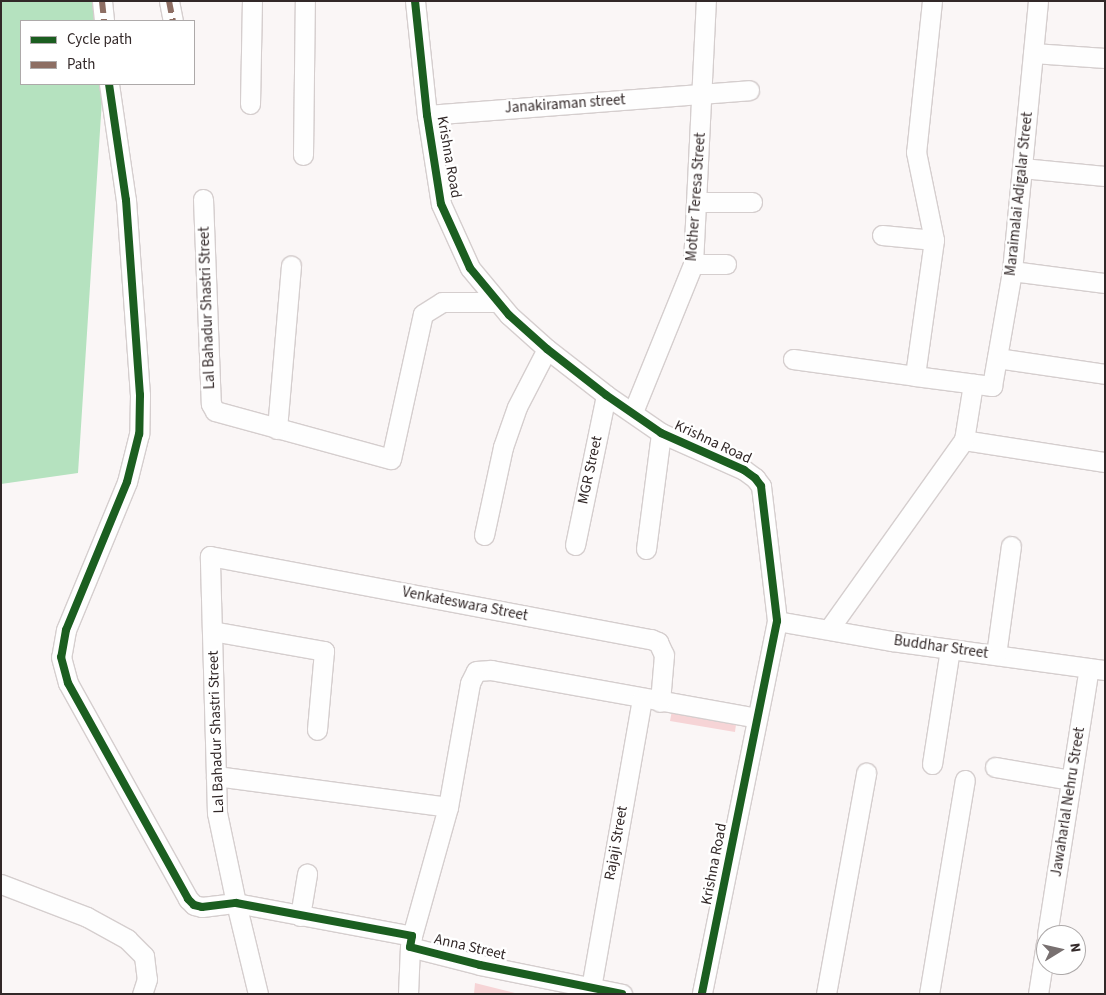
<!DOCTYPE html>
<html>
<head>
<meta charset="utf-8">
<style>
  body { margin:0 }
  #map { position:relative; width:1106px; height:995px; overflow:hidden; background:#faf6f6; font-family:"Source Sans 3",sans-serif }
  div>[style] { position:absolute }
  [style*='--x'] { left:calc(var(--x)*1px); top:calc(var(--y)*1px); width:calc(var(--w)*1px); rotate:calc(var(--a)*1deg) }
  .green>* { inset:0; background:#f6d4d6 }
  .water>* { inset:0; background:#b5e2bf }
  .roads { filter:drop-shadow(1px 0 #d5cece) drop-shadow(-1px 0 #d5cece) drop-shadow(0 1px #d5cece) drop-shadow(0 -1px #d5cece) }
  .minor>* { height:19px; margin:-9.5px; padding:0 9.5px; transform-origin:9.5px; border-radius:9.5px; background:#fefefe }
  .quiet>* { height:6px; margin-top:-3px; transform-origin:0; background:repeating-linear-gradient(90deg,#8d6e63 0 12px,transparent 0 18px) }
  .cycleway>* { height:8px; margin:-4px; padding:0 4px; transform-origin:4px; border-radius:4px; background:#1b5e20 }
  span { translate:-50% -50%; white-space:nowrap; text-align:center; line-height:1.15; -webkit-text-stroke:4.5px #fff; paint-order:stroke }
  .street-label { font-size:15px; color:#322828 }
  .frame { position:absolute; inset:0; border:2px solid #322828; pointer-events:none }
  .legend { position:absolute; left:20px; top:20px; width:175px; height:65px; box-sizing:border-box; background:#fff; border:1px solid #ada9a9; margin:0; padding:6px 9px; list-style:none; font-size:15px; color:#322828 }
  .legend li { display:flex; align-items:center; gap:10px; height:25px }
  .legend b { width:25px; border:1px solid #ada9a9 }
  .north { position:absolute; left:1036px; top:925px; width:50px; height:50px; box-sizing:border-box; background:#fff; border:1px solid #ada9a9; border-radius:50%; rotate:81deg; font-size:14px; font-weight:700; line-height:20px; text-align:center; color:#322828 }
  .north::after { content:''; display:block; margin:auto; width:18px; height:22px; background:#787070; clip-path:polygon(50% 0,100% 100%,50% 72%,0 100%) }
</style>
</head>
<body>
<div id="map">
  <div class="green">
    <i style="clip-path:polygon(673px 705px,737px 717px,735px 732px,670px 721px)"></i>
    <i style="clip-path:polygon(475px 983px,519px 994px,474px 994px)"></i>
  </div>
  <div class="water">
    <i style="clip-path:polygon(1px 1px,100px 1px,104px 21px,21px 21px,21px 84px,103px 84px,78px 473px,1px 484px)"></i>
  </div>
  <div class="roads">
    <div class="minor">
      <i style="--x:102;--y:1;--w:20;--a:84"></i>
      <i style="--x:169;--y:1;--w:20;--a:79"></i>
      <i style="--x:415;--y:1;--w:115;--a:84"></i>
      <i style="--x:427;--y:115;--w:90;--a:81.1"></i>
      <i style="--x:441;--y:204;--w:70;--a:65.6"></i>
      <i style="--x:470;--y:268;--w:61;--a:50.3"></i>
      <i style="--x:509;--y:315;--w:51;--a:41.8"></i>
      <i style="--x:547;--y:349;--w:75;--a:37.9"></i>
      <i style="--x:606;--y:395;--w:67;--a:34.6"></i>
      <i style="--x:661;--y:433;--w:91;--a:24"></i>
      <i style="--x:744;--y:470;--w:14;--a:36"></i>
      <i style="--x:755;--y:478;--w:10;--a:53"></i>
      <i style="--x:761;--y:486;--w:136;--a:83.2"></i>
      <i style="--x:777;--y:621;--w:380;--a:101.4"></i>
      <i style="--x:932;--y:1;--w:152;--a:96"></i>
      <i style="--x:916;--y:152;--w:90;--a:78.4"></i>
      <i style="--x:934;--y:240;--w:137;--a:98"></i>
      <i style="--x:915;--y:376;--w:78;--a:7.4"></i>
      <i style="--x:992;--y:386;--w:117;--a:-80.1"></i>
      <i style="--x:1012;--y:271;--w:271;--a:-84.5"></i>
      <i style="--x:1033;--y:53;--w:72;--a:4"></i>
      <i style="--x:109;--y:84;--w:117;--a:81.7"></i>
      <i style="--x:126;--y:200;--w:196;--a:85.9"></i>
      <i style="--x:140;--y:395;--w:39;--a:91"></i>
      <i style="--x:139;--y:434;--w:49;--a:104"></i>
      <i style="--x:127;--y:482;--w:160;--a:112.4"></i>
      <i style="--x:66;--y:630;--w:27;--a:100"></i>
      <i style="--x:61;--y:657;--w:27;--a:75"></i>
      <i style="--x:68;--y:683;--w:247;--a:60.9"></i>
      <i style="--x:188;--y:899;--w:8;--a:45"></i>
      <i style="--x:194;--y:905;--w:8;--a:14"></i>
      <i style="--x:202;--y:907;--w:34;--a:-7"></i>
      <i style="--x:236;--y:903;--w:179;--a:10.6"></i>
      <i style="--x:412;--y:936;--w:11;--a:100"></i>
      <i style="--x:410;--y:947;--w:72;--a:14.4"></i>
      <i style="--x:480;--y:965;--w:145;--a:11.5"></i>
      <i style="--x:250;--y:104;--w:103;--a:-88.9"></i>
      <i style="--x:427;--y:115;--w:323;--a:-4.4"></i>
      <i style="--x:303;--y:155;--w:154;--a:-89.3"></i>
      <i style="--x:1022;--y:168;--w:83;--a:5.5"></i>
      <i style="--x:203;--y:199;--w:205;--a:87.8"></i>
      <i style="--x:211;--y:404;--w:8;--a:60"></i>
      <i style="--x:215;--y:411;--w:182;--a:15.3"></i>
      <i style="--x:391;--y:459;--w:148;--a:-77.6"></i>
      <i style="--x:423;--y:314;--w:22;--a:-32"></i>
      <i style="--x:442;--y:302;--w:56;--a:0"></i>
      <i style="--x:696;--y:202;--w:56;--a:0"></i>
      <i style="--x:882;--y:235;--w:52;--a:5.5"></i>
      <i style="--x:693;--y:264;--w:33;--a:0"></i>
      <i style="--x:1012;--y:271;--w:94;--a:7.4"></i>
      <i style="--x:997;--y:358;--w:109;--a:8.4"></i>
      <i style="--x:793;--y:359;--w:123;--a:7.9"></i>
      <i style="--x:633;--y:412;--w:160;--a:-67.9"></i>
      <i style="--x:693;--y:264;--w:263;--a:-87.2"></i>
      <i style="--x:277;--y:429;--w:164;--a:-85.1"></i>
      <i style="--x:964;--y:440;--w:143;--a:8.9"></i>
      <i style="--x:484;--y:535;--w:90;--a:-77.8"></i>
      <i style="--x:503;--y:447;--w:42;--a:-70.7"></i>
      <i style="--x:517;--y:407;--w:65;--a:-62.7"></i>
      <i style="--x:575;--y:545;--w:153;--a:-78.3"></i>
      <i style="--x:646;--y:549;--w:117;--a:-82.6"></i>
      <i style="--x:777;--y:621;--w:117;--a:9.9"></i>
      <i style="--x:892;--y:641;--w:215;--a:7.8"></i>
      <i style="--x:829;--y:629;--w:232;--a:-54.5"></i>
      <i style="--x:964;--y:440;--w:57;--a:-80.9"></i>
      <i style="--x:212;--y:631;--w:114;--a:10.1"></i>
      <i style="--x:324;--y:651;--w:79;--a:95.1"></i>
      <i style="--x:996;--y:655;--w:110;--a:-82.2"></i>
      <i style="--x:932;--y:764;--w:116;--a:-81.1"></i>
      <i style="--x:995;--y:767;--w:77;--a:9.7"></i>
      <i style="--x:216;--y:776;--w:234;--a:7.6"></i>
      <i style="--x:1;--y:884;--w:92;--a:21"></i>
      <i style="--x:87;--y:917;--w:46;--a:28.8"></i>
      <i style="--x:127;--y:939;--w:24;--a:45"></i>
      <i style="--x:144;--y:956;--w:23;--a:83"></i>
      <i style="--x:147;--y:979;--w:16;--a:108"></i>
      <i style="--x:300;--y:916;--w:43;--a:-80.5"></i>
      <i style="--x:1047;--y:935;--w:270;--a:-81.1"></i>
      <i style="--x:412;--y:936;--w:134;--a:-74.4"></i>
      <i style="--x:448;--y:807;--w:126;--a:-79.9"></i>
      <i style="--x:470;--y:683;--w:13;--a:-63"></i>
      <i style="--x:476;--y:671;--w:15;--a:-4"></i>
      <i style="--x:491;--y:670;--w:270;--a:10.2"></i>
      <i style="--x:591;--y:988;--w:294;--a:-80"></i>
      <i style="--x:258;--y:994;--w:94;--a:-103.6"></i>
      <i style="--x:236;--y:903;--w:92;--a:-101.9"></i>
      <i style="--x:217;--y:813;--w:257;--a:-91.6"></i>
      <i style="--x:210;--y:556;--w:449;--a:10.7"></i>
      <i style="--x:651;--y:639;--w:8;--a:23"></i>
      <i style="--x:658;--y:642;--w:14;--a:65"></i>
      <i style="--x:664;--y:655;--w:47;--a:94.9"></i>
      <i style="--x:408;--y:994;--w:47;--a:-87.6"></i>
      <i style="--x:826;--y:994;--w:225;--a:-79.7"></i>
      <i style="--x:929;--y:994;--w:217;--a:-80.5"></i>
      <i style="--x:1038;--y:994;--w:52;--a:-81.1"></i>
    </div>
  </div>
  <div class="quiet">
    <i style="--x:102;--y:1;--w:20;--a:84"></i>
    <i style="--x:169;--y:1;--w:20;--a:79"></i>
  </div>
  <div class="cycleway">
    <i style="--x:415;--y:1;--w:115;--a:84"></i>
    <i style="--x:427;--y:115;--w:90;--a:81.1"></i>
    <i style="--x:441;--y:204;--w:70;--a:65.6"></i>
    <i style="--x:470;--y:268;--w:61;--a:50.3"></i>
    <i style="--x:509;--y:315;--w:51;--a:41.8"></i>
    <i style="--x:547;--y:349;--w:75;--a:37.9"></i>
    <i style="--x:606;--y:395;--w:67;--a:34.6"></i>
    <i style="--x:661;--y:433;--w:91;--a:24"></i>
    <i style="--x:744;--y:470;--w:14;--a:36"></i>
    <i style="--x:755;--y:478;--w:10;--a:53"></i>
    <i style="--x:761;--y:486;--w:136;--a:83.2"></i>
    <i style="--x:777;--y:621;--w:380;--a:101.4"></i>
    <i style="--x:109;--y:84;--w:117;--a:81.7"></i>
    <i style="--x:126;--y:200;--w:196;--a:85.9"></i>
    <i style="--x:140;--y:395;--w:39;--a:91"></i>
    <i style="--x:139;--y:434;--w:49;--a:104"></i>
    <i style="--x:127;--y:482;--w:160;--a:112.4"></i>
    <i style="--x:66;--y:630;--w:27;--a:100"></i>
    <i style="--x:61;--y:657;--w:27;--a:75"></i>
    <i style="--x:68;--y:683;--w:247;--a:60.9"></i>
    <i style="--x:188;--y:899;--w:8;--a:45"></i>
    <i style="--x:194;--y:905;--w:8;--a:14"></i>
    <i style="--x:202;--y:907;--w:34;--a:-7"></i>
    <i style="--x:236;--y:903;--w:179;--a:10.6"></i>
    <i style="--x:412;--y:936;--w:11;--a:100"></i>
    <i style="--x:410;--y:947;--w:72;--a:14.4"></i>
    <i style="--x:480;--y:965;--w:145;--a:11.5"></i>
  </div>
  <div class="street-label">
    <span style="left:565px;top:104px;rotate:-4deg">Janakiraman street</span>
    <span style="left:449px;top:157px;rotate:80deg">Krishna Road</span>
    <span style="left:1019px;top:194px;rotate:-84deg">Maraimalai Adigalar Street</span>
    <span style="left:696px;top:197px;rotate:-86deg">Mother Teresa Street</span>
    <span style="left:207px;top:308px;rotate:-92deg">Lal Bahadur Shastri Street</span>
    <span style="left:713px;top:442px;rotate:25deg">Krishna Road</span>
    <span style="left:590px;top:470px;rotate:-78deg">MGR Street</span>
    <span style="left:465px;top:604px;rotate:11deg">Venkateswara Street</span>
    <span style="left:941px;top:647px;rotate:8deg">Buddhar Street</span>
    <span style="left:216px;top:732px;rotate:-92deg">Lal Bahadur Shastri Street</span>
    <span style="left:1068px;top:802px;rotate:-81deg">Jawaharlal Nehru Street</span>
    <span style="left:616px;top:843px;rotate:-80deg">Rajaji Street</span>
    <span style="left:714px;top:864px;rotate:-79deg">Krishna Road</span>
    <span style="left:470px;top:947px;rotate:13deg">Anna Street</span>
  </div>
  <div class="frame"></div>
  <ul class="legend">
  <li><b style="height:6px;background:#1b5e20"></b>Cycle path</li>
  <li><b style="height:6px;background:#8d6e63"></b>Path</li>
  </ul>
  <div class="north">N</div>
</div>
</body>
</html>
